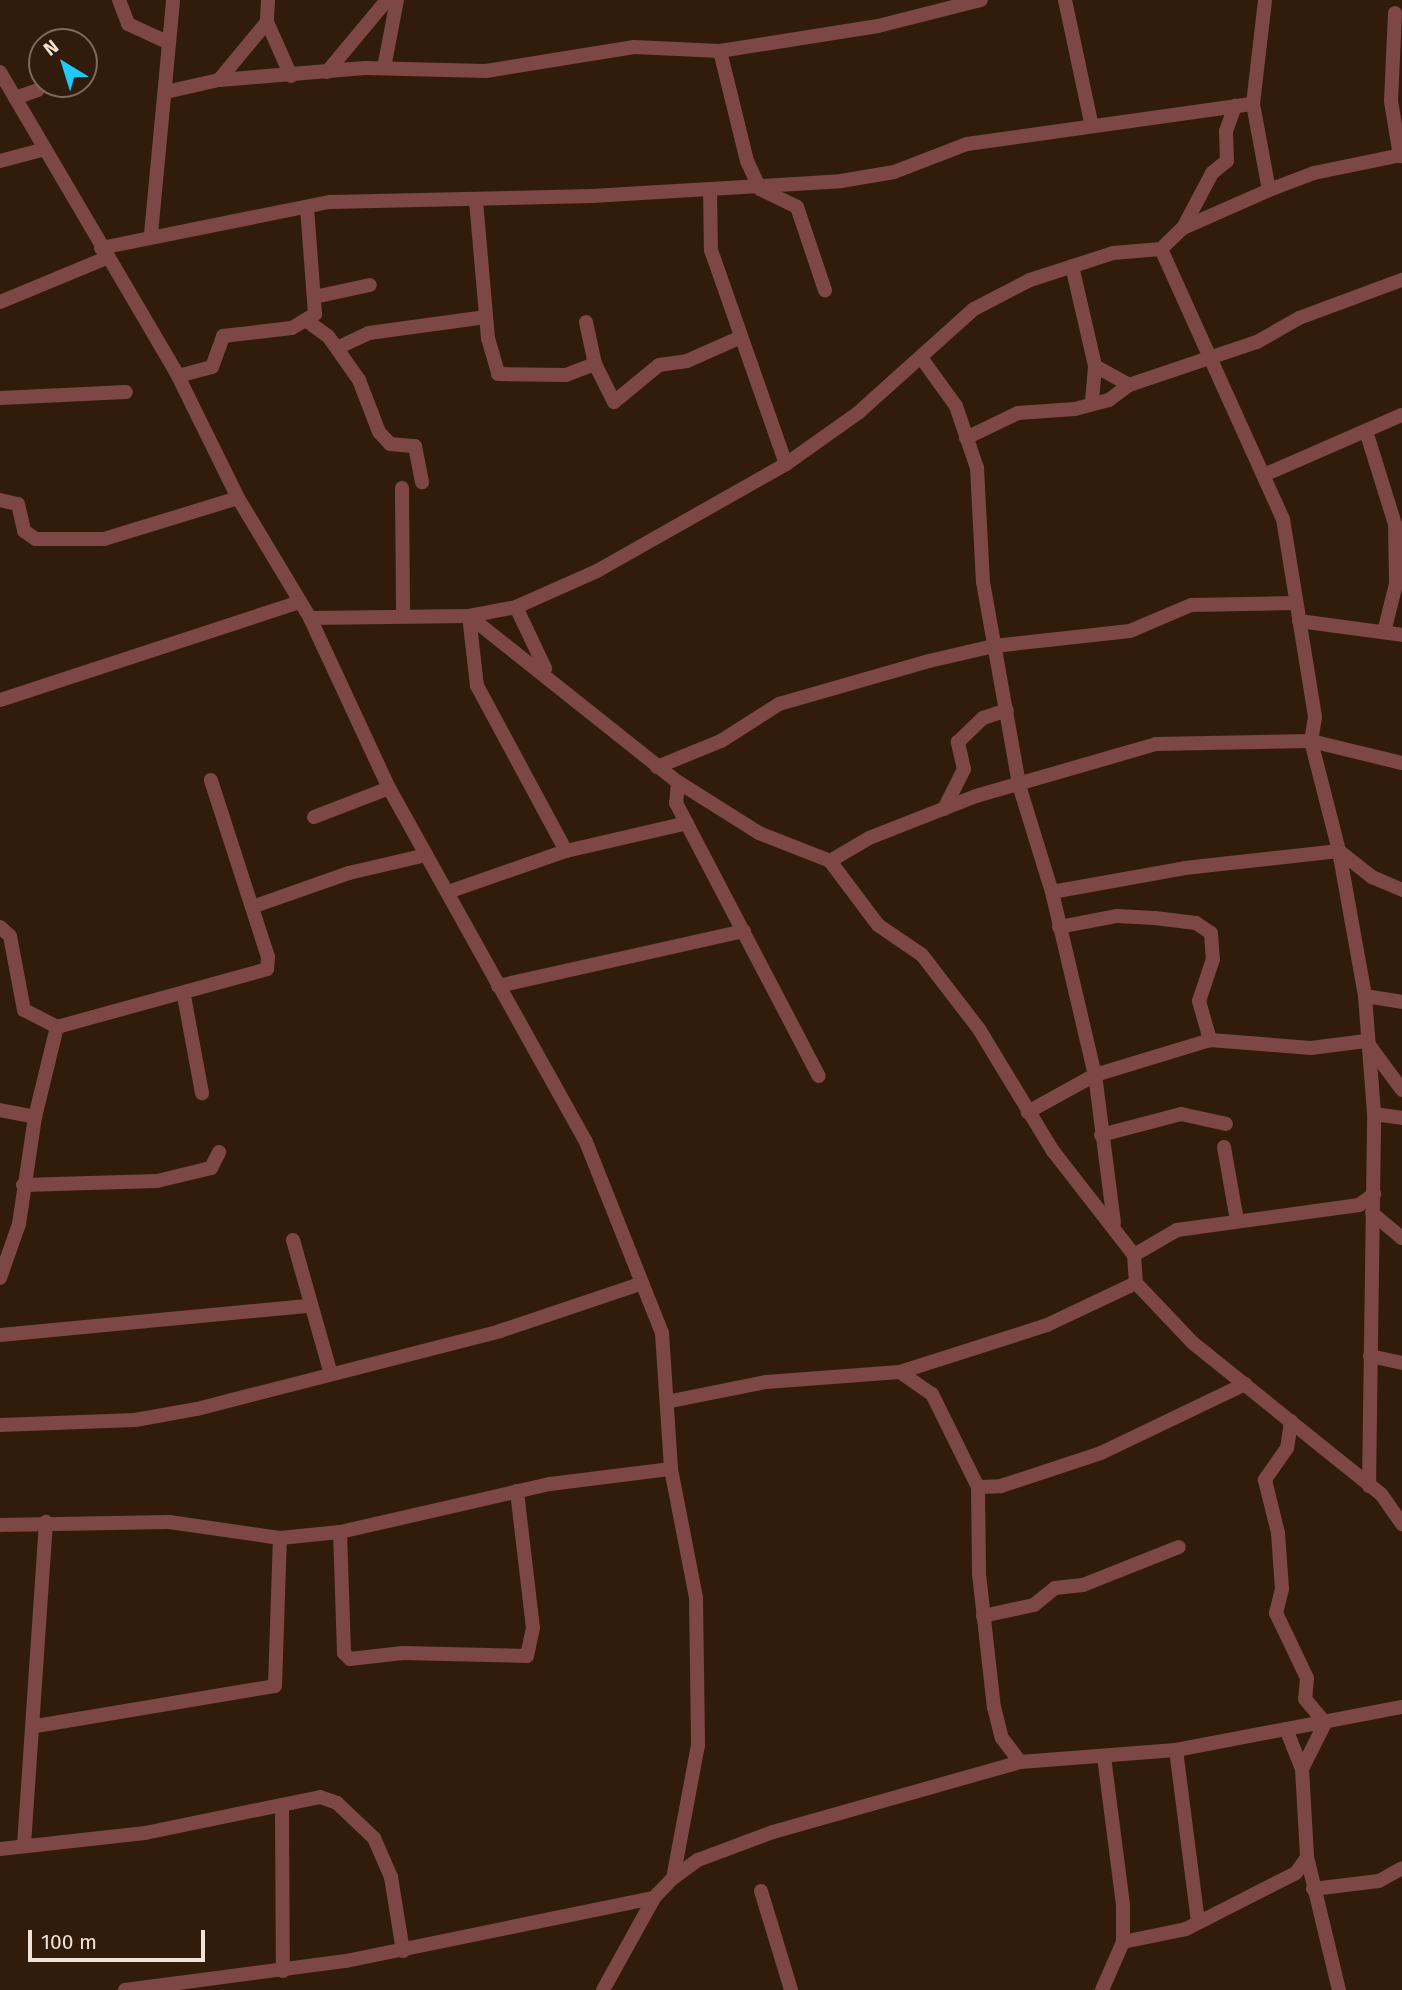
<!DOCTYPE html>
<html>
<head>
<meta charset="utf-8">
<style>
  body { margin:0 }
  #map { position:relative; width:1402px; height:1990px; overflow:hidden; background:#311c0b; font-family:"Fira Sans",sans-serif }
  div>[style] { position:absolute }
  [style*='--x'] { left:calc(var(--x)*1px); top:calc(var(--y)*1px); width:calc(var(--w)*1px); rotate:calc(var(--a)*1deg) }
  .street>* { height:14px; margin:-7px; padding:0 7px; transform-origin:7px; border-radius:7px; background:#7c4744 }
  span { translate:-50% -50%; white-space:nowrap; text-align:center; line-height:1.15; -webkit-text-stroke:6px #311c0b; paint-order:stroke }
  .north { position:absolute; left:28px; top:28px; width:70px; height:70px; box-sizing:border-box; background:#311c0b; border:2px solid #7e6b5d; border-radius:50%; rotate:322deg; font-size:19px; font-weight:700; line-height:28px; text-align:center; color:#f1e2d7 }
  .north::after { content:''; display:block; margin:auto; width:24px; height:32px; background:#1fc9fd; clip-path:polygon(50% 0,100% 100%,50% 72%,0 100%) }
  .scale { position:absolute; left:28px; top:1930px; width:177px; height:32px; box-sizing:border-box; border:4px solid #f1e2d7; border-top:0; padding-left:9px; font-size:21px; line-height:24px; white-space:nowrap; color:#f1e2d7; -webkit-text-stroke:5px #311c0b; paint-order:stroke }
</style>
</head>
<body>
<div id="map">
  <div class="street">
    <i style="--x:119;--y:0;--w:26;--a:69"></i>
    <i style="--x:128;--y:24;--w:41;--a:24.7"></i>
    <i style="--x:268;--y:0;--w:22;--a:93"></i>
    <i style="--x:267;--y:22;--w:59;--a:66"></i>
    <i style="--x:1065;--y:0;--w:125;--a:78"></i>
    <i style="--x:1395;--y:13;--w:88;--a:92.6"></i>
    <i style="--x:1391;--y:101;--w:56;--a:80.7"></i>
    <i style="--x:720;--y:51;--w:113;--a:76.2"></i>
    <i style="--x:747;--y:161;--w:31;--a:65"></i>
    <i style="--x:760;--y:189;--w:41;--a:25.9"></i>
    <i style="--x:797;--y:207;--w:88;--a:71.4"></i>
    <i style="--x:384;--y:68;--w:69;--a:-79.2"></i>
    <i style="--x:0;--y:72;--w:352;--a:59.6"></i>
    <i style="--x:178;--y:376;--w:136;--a:63.8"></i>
    <i style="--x:238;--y:498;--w:140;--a:59"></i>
    <i style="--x:310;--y:618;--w:187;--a:65.1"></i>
    <i style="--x:389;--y:788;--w:405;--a:60.9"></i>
    <i style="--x:586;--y:1142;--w:206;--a:68.3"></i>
    <i style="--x:662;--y:1333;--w:136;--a:86.2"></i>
    <i style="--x:671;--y:1469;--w:131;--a:79"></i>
    <i style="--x:696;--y:1598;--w:147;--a:89.2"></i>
    <i style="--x:698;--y:1745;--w:135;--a:100.6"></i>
    <i style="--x:673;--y:1878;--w:28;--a:134"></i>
    <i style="--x:654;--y:1898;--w:105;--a:119"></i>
    <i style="--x:327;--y:72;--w:94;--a:-50.2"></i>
    <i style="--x:219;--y:80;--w:75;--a:-50.4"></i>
    <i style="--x:166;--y:92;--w:54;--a:-12.8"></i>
    <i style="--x:219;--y:80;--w:146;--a:-4.7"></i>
    <i style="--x:365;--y:68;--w:121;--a:1.4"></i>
    <i style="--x:486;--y:71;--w:150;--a:-9.2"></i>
    <i style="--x:634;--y:47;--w:86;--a:2.7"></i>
    <i style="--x:720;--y:51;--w:160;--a:-9"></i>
    <i style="--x:878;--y:26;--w:106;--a:-14.2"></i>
    <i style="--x:15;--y:98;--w:24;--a:-19"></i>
    <i style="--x:1253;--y:104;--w:87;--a:79.5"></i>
    <i style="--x:0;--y:161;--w:43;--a:-14.7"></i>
    <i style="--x:710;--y:189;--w:61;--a:89.1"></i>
    <i style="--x:711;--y:250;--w:227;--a:70.7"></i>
    <i style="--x:476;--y:201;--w:138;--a:85"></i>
    <i style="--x:488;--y:338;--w:37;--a:74"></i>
    <i style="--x:498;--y:374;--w:68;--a:0.8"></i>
    <i style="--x:566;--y:375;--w:31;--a:-21"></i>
    <i style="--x:1183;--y:228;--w:62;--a:-62.2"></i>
    <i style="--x:1212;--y:173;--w:19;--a:-39"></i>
    <i style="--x:1227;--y:161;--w:30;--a:-92"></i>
    <i style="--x:1226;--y:131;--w:27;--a:-70"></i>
    <i style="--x:151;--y:234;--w:235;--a:-84.6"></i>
    <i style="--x:101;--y:248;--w:234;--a:-11.4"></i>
    <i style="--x:330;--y:202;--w:262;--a:-1.3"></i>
    <i style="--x:592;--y:196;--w:249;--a:-3.4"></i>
    <i style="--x:841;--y:181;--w:54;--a:-9.6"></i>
    <i style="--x:894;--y:172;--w:78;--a:-21"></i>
    <i style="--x:967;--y:144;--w:289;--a:-8"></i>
    <i style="--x:1253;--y:104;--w:105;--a:-83.4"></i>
    <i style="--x:1161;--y:249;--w:296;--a:65.7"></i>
    <i style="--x:1283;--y:519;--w:201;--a:80.8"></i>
    <i style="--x:1315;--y:717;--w:24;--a:99"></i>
    <i style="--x:1311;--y:741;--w:114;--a:75.7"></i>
    <i style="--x:1339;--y:851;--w:147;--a:79.8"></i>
    <i style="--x:1365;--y:996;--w:118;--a:85.6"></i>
    <i style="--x:1072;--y:266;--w:103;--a:77"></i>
    <i style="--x:1095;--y:366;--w:39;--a:29"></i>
    <i style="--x:1129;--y:385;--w:135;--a:-18.6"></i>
    <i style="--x:1257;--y:342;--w:48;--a:-29.7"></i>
    <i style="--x:1299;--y:318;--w:110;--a:-20.3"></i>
    <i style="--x:319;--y:296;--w:52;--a:-12.2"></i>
    <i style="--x:0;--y:302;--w:115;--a:-22.5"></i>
    <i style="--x:307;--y:321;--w:26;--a:36"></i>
    <i style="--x:328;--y:336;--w:54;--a:54.8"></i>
    <i style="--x:359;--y:380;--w:56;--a:69"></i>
    <i style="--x:379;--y:432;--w:16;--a:47"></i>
    <i style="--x:390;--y:444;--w:25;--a:5"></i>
    <i style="--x:415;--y:446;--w:37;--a:79"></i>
    <i style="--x:586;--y:322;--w:43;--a:77.9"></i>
    <i style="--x:595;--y:364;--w:42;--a:63.4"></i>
    <i style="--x:614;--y:402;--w:58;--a:-39.4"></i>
    <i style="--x:659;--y:365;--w:28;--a:-8"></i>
    <i style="--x:687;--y:361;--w:57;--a:-23.9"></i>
    <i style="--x:337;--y:348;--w:35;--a:-25"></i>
    <i style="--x:369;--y:333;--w:118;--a:-7.8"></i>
    <i style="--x:922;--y:359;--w:58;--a:54.1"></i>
    <i style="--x:956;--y:406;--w:65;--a:71.3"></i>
    <i style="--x:977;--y:468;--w:114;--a:87"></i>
    <i style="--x:983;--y:582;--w:206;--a:79.9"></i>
    <i style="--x:1019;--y:785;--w:112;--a:72.9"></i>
    <i style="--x:1052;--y:892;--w:188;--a:76.8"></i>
    <i style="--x:1095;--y:1075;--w:77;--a:151.1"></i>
    <i style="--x:178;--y:376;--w:35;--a:-15"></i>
    <i style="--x:212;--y:367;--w:33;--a:-70"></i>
    <i style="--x:223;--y:336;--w:69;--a:-6.6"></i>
    <i style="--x:292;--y:328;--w:27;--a:-31"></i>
    <i style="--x:315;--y:314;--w:106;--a:-94.3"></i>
    <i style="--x:0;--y:398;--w:126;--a:-2.7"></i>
    <i style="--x:1092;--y:401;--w:35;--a:-85"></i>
    <i style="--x:1366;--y:431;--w:97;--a:72.7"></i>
    <i style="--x:1395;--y:524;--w:60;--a:89"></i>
    <i style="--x:1396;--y:584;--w:49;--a:104"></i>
    <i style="--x:966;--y:438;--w:58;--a:-25.7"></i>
    <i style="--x:1018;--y:413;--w:57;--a:-4"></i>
    <i style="--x:1075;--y:409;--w:35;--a:-15"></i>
    <i style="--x:1109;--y:400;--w:25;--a:-37"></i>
    <i style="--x:1266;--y:474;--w:148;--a:-23.5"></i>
    <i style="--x:402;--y:488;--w:125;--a:89.5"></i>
    <i style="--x:0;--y:500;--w:18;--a:13"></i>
    <i style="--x:18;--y:504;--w:28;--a:77"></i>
    <i style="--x:24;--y:531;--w:14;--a:34"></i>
    <i style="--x:36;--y:539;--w:68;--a:0"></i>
    <i style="--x:104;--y:539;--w:140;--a:-17"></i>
    <i style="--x:516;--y:607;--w:68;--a:64.6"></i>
    <i style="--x:310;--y:618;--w:159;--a:-0.7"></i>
    <i style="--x:469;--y:616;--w:267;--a:38.5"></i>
    <i style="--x:678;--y:782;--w:96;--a:32.2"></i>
    <i style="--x:759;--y:833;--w:76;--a:21.5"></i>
    <i style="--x:830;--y:861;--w:80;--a:53.1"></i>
    <i style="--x:878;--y:925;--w:53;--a:34.3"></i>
    <i style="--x:922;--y:955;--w:93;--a:52.4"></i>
    <i style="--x:979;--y:1029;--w:143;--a:58.8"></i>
    <i style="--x:1053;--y:1151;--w:132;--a:52.1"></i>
    <i style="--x:1134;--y:1255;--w:28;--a:86"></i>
    <i style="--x:1136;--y:1283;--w:83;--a:46.5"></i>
    <i style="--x:1193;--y:1343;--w:241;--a:38.8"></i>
    <i style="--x:1381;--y:1494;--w:37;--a:55"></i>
    <i style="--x:1299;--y:621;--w:104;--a:7.7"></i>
    <i style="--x:0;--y:700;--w:315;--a:-18.1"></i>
    <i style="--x:657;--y:767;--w:69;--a:-22.1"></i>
    <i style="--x:721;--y:741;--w:69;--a:-32.5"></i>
    <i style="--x:779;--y:704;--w:156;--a:-16"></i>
    <i style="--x:929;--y:661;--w:67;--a:-13"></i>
    <i style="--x:994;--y:646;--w:137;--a:-6.3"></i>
    <i style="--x:1130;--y:631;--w:66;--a:-23.1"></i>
    <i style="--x:1191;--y:605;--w:104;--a:-1.1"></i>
    <i style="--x:678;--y:782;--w:21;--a:95"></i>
    <i style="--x:676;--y:803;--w:308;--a:62.4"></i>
    <i style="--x:944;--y:809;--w:45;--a:-63.4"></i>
    <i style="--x:964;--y:769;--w:28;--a:-103"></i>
    <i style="--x:958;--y:742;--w:35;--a:-44"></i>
    <i style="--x:983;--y:718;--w:25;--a:-18"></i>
    <i style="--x:314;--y:817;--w:80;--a:-21.1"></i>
    <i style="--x:566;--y:851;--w:187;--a:-118.3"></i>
    <i style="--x:477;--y:686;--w:70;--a:-96.5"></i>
    <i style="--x:469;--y:616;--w:48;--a:-10.8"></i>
    <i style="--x:516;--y:607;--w:89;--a:-24"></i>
    <i style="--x:597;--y:571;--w:217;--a:-29.5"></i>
    <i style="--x:786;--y:464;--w:88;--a:-35.3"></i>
    <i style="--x:858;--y:413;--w:156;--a:-41.9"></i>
    <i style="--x:974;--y:309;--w:63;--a:-27.4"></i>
    <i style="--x:1030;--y:280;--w:87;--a:-18"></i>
    <i style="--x:1113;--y:253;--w:48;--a:-4.8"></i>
    <i style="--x:1161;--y:249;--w:30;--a:-44"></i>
    <i style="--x:1183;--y:228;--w:94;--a:-23.8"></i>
    <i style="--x:1269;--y:190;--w:48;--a:-20.7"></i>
    <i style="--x:1314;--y:173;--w:90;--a:-11.6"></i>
    <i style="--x:830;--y:861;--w:45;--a:-30.5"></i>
    <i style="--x:869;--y:838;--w:115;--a:-21.4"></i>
    <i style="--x:976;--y:796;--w:187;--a:-16.1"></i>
    <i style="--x:1156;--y:744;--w:155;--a:-1.1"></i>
    <i style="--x:1311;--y:741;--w:94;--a:13.6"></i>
    <i style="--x:448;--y:892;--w:125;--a:-19.2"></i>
    <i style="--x:566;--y:851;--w:124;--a:-13"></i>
    <i style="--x:1052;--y:892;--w:135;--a:-10.2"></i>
    <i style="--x:1185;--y:868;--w:155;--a:-6.3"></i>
    <i style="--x:1339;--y:851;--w:42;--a:38.2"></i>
    <i style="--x:1372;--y:877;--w:33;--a:23"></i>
    <i style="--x:252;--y:907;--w:103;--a:-19.3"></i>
    <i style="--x:349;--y:873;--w:79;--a:-13.2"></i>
    <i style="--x:0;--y:927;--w:13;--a:42"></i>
    <i style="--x:10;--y:936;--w:75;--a:79.3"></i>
    <i style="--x:24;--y:1010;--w:37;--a:27"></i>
    <i style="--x:1059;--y:927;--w:58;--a:-10.9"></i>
    <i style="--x:1116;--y:916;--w:39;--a:3"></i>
    <i style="--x:1155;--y:918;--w:41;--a:7"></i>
    <i style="--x:1196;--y:923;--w:18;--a:34"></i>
    <i style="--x:1211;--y:933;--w:26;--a:86"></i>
    <i style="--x:1213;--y:959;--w:44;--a:108.4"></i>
    <i style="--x:1199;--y:1001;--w:41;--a:74.2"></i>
    <i style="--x:498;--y:986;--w:252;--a:-12.6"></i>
    <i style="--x:184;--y:996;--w:99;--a:79.5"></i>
    <i style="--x:1365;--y:996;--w:37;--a:9"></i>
    <i style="--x:1369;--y:1045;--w:56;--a:53.7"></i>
    <i style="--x:0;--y:1110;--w:36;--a:11"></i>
    <i style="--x:1101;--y:1135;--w:83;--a:-14.7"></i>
    <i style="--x:1181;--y:1114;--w:46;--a:12.5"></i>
    <i style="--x:1224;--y:1147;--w:75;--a:80"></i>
    <i style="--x:23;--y:1185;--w:134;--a:-1.7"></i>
    <i style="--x:157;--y:1181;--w:56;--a:-13.5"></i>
    <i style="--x:211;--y:1168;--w:18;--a:-63"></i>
    <i style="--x:1372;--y:1213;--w:39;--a:40"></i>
    <i style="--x:1114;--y:1223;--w:149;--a:-97.3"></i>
    <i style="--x:1095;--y:1075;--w:120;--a:-16.9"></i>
    <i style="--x:1210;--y:1040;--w:101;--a:4.5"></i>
    <i style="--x:1311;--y:1048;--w:55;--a:-7.3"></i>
    <i style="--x:293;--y:1240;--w:136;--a:74.2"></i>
    <i style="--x:1134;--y:1255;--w:50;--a:-30.2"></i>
    <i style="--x:1177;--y:1230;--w:184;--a:-7.8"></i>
    <i style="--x:1359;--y:1205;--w:19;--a:-36"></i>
    <i style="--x:0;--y:1278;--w:57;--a:-70.6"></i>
    <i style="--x:19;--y:1224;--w:108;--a:-81.5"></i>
    <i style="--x:35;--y:1117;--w:93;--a:-76.3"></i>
    <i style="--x:57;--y:1027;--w:218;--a:-15.4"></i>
    <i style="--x:267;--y:969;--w:12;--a:-85"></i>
    <i style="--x:268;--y:957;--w:186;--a:-107.9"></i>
    <i style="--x:0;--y:1335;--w:308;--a:-5.4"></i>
    <i style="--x:1370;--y:1356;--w:33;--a:12"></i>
    <i style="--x:900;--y:1372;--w:154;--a:-17.7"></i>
    <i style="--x:1047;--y:1325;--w:98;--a:-25.3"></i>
    <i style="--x:671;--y:1401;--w:97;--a:-11.3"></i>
    <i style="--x:766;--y:1382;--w:134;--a:-4.3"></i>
    <i style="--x:900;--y:1372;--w:39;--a:35"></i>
    <i style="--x:932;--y:1394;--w:104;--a:63.7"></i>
    <i style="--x:978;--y:1487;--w:87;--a:89.3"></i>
    <i style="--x:979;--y:1574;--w:134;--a:83.6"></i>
    <i style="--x:994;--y:1707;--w:32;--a:76"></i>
    <i style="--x:1002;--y:1738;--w:30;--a:53"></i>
    <i style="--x:1291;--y:1421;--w:27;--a:98"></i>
    <i style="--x:1287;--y:1448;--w:39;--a:125"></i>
    <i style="--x:1265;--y:1480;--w:55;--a:76.2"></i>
    <i style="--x:1278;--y:1533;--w:56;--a:85.9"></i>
    <i style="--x:1282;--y:1589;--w:25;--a:104"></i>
    <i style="--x:1276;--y:1613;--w:72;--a:64.5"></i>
    <i style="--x:1307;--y:1678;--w:21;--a:95"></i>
    <i style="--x:1305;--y:1699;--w:31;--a:50"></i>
    <i style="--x:1325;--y:1723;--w:51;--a:116.6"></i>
    <i style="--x:0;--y:1425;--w:135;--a:-2.1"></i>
    <i style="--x:135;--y:1420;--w:63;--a:-10.1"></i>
    <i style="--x:197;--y:1409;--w:313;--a:-14.4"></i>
    <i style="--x:500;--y:1331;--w:148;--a:-18.6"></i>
    <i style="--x:1369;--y:1486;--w:372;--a:-89.2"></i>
    <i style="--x:1374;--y:1114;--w:28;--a:8"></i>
    <i style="--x:978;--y:1487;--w:23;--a:-2"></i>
    <i style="--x:1001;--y:1486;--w:105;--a:-18.3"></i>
    <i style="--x:1101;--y:1453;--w:160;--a:-25.6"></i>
    <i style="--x:0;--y:1525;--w:169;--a:-1"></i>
    <i style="--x:169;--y:1522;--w:112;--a:8.2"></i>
    <i style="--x:280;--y:1538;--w:60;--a:-5.7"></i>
    <i style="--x:340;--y:1532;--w:215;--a:-12.9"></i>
    <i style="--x:550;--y:1484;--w:122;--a:-7.1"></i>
    <i style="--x:340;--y:1532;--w:121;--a:88.1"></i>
    <i style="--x:344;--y:1653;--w:8;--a:45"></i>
    <i style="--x:350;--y:1659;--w:53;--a:-6.5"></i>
    <i style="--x:403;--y:1653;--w:124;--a:1.4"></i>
    <i style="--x:527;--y:1656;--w:29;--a:-78"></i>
    <i style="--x:533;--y:1628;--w:138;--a:-96.7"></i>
    <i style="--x:983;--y:1616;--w:52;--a:-12.2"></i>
    <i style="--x:1034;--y:1605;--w:27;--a:-39"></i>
    <i style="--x:1055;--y:1588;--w:28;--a:-6"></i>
    <i style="--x:1083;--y:1585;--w:103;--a:-21.6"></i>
    <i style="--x:36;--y:1726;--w:242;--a:-9.5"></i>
    <i style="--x:275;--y:1686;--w:148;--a:-88.1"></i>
    <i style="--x:1286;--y:1729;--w:43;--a:68.2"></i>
    <i style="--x:1302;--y:1769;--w:88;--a:86.7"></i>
    <i style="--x:1307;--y:1857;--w:137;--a:76.5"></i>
    <i style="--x:1176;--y:1750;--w:173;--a:82.7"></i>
    <i style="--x:282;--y:1805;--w:166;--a:89.7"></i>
    <i style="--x:24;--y:1845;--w:324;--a:-86.1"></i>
    <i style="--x:0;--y:1849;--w:146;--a:-6.3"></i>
    <i style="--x:145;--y:1833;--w:179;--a:-11.6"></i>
    <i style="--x:320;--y:1797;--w:18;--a:19"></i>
    <i style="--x:337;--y:1803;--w:51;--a:43.4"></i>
    <i style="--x:374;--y:1838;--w:43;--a:66.4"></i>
    <i style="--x:391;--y:1877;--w:75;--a:80.8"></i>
    <i style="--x:673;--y:1878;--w:31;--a:-36"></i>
    <i style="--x:698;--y:1860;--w:80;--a:-20.5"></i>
    <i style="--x:773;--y:1832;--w:257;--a:-15.8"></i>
    <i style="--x:1020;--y:1762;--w:156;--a:-4.4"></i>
    <i style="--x:1176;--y:1750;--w:230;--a:-10.8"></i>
    <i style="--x:1313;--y:1889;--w:66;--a:-6.9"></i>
    <i style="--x:1379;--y:1881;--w:26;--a:-29"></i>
    <i style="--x:761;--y:1891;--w:103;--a:73.1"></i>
    <i style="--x:1123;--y:1942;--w:64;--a:-11.7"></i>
    <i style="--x:1186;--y:1929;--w:123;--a:-27"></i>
    <i style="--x:1296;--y:1873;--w:19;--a:-55"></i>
    <i style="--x:125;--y:1990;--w:223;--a:-7.5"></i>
    <i style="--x:346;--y:1961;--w:314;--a:-11.6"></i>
    <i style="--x:1102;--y:1990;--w:52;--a:-66.4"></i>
    <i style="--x:1123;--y:1942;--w:37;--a:-90"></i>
    <i style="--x:1123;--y:1905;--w:149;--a:-97.3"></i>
  </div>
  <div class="north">N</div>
  <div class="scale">100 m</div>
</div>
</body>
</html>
